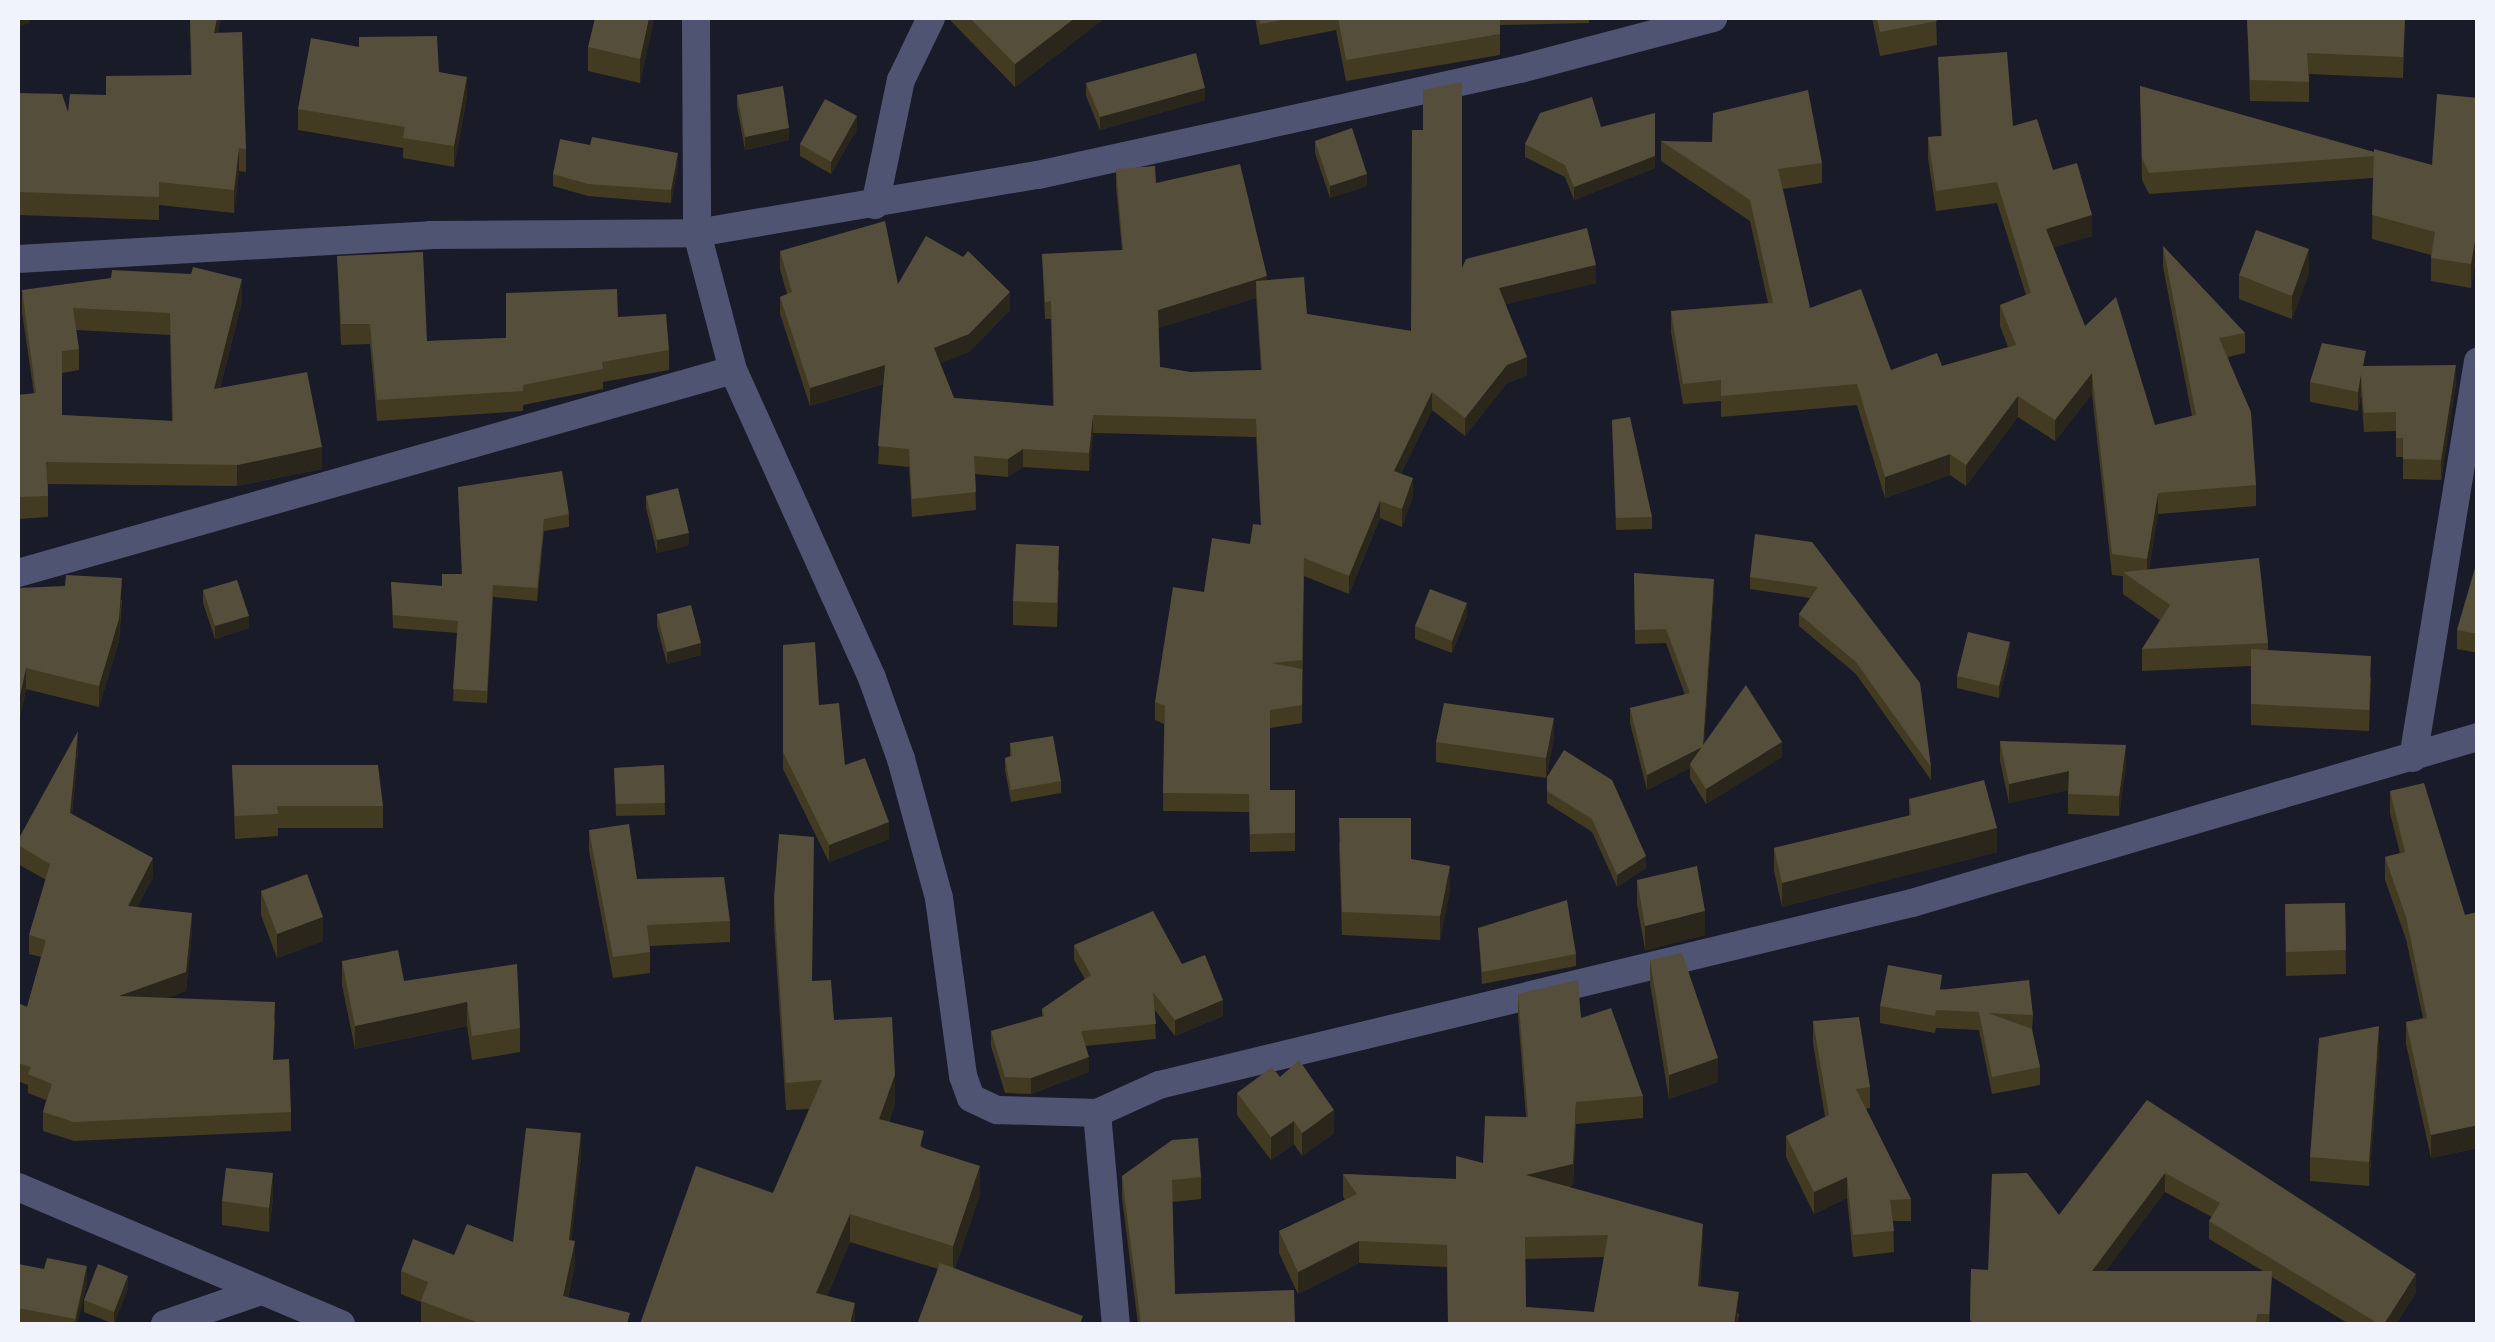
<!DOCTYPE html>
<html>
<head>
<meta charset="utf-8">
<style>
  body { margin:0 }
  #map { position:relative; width:2495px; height:1342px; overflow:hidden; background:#191b29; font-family:Rubik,sans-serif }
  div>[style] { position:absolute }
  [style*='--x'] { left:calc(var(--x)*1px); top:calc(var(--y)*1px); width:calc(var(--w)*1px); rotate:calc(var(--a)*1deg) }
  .minor>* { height:28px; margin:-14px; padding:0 14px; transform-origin:14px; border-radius:14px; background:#4f5472 }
  .wall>* { inset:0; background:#423b22 }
  .shaded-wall>* { inset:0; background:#2a261b }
  .building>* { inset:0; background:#554e3a }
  span { translate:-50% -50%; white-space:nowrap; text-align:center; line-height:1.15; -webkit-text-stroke:9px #191b29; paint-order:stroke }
  .frame { position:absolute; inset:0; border:20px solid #f0f2fc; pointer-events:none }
</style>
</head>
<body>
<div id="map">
  <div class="minor">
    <i style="--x:696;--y:18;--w:215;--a:89.7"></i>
    <i style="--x:697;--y:233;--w:142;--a:75.3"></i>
    <i style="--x:733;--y:370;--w:338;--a:65.7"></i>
    <i style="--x:872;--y:678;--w:86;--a:70.3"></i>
    <i style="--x:901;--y:759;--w:144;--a:74.7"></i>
    <i style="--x:939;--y:898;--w:180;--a:82.3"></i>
    <i style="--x:963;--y:1076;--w:23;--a:70"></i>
    <i style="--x:971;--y:1098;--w:29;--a:25"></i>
    <i style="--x:997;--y:1110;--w:100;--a:1.7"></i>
    <i style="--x:1097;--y:1113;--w:68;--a:-24.3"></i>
    <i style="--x:1159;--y:1085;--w:775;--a:-13.59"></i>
    <i style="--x:1912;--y:903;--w:590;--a:-16.35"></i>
    <i style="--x:875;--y:205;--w:128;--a:-78.3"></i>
    <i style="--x:901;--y:80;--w:69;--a:-64.2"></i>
    <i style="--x:18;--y:259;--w:413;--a:-3.3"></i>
    <i style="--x:430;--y:235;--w:267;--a:-0.4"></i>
    <i style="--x:697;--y:233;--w:346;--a:-9.7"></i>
    <i style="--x:1038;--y:175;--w:494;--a:-12.4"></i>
    <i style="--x:1520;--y:69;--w:200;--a:-14.8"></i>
    <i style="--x:18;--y:573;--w:743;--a:-15.85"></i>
    <i style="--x:2413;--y:758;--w:402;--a:-80.7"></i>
    <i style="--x:1097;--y:1113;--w:212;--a:84.9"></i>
    <i style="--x:18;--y:1187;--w:351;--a:23"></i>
    <i style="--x:165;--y:1324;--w:102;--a:-19"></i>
  </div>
  <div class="wall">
    <i style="clip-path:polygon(175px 18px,221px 18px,218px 32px,246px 149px,246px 172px,239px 171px,234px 213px,159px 205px,159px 220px,18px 215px,18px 93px,68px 112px,191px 75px,190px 20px)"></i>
    <i style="clip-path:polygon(654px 18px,640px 83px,588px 71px,588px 47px)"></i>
    <i style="clip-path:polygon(950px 18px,1105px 18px,1015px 87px,950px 20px)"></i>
    <i style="clip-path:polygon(1255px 18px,1589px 18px,1589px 23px,1500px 25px,1500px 55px,1346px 81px,1336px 30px,1260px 45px)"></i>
    <i style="clip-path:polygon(1872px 18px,1936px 18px,1937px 45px,1880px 56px)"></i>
    <i style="clip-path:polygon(2247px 18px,2405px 18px,2403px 78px,2309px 74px,2309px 102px,2250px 101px)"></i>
    <i style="clip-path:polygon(1938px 57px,2013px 126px,2053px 170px,2092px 236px,2053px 247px,2085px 326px,2155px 425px,2192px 416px,2163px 267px,2163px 246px,2245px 333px,2245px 353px,2228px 357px,2256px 485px,2256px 506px,2158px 514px,2149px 569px,2268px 643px,2268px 650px,2371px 677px,2369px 731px,2251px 725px,2251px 666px,2142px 671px,2142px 649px,2160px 620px,2123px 594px,2123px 576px,2112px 575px,2092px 394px,2055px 441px,2018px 417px,1966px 486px,1950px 475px,1885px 498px,1857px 405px,1721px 417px,1721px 401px,1683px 404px,1671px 332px,1671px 311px,1768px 303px,1750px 221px,1661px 161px,1661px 141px,1822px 163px,1822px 183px,1783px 189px,1810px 308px,1891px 370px,1942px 366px,2008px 347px,2000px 326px,2000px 305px,2026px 295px,1997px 203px,1936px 211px,1928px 158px,1928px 137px,1941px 136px)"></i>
    <i style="clip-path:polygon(439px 72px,467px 97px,454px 167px,403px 158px,403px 148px,298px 130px,298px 109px)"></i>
    <i style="clip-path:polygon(1086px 83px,1205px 100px,1100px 130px,1086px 96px)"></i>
    <i style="clip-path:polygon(2140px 86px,2374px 152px,2432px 165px,2478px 98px,2478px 264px,2475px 263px,2471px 288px,2431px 281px,2431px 255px,2372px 239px,2373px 178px,2149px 194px,2142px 180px)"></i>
    <i style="clip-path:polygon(737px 95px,789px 140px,745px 150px,737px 107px)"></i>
    <i style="clip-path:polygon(1601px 127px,1655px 168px,1574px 200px,1565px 177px,1525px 157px,1525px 144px)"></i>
    <i style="clip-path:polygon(857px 129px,831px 174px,800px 156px,800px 144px)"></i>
    <i style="clip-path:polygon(1315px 141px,1367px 186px,1330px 198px,1315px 153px)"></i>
    <i style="clip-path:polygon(678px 165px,671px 203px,588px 196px,553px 186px,553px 174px)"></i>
    <i style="clip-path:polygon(evenodd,1116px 169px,1156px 183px,1307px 314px,1411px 331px,1462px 268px,1596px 283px,1505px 304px,1527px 375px,1507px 383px,1465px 436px,1432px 410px,1401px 474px,1413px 496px,1402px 527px,1380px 518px,1349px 594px,1304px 576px,1302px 723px,1270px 728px,1270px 790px,1295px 790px,1295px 851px,1250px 852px,1249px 812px,1163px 811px,1164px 724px,1155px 720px,1155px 702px,1204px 592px,1250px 544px,1261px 525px,1256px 437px,1093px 433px,1089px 471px,1023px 467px,1008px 477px,975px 474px,976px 510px,912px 517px,909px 467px,878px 464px,883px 384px,810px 406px,780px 314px,780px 297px,787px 294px,780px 269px,780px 251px,898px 284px,1010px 310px,969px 352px,940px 363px,954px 398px,1053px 406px,1051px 319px,1045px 319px,1042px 254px,1122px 250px,1116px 187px,1116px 169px,1256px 298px,1261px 370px,1190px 372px,1160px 367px,1158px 328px,1256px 298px)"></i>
    <i style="clip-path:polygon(337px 256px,427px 341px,506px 338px,618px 317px,669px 350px,669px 370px,603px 382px,603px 389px,523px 405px,523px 411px,377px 421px,370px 344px,341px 345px)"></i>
    <i style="clip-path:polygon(2309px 273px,2292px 319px,2239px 299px,2239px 275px)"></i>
    <i style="clip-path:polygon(evenodd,22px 290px,242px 301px,220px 388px,322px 469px,237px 486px,48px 484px,48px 517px,18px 519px,18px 395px,34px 394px,22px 312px,22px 290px,76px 330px,170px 335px,172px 421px,62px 415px,62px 373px,79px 370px,79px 349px,76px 330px)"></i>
    <i style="clip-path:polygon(2366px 366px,2456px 384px,2441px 480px,2403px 479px,2403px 457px,2396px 457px,2396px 431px,2364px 432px,2361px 394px,2358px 411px,2310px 402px,2310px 382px)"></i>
    <i style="clip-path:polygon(1612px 420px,1652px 517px,1652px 529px,1616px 530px)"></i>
    <i style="clip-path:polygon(458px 487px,569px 514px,569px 527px,544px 531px,537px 601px,493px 597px,487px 703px,453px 701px,457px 633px,393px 628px,391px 582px,442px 586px,462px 574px)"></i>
    <i style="clip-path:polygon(646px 496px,689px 545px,657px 553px,646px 508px)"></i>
    <i style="clip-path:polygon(1812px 542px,1931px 767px,1931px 780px,1856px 674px,1799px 626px,1799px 614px,1810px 598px,1750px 589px,1750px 577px)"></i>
    <i style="clip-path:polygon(2478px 558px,2478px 653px,2457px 649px,2457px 630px)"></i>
    <i style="clip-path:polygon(1059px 570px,1057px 627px,1013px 625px,1013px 601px)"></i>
    <i style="clip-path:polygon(1634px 573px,1714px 593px,1704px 744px,1782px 757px,1706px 804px,1690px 778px,1690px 768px,1647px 790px,1630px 723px,1630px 708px,1685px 695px,1666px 643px,1635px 644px)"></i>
    <i style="clip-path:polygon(18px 588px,122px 600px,119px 641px,99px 707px,26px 689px,18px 727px)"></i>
    <i style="clip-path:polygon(203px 590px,249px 628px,215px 639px,203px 603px)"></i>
    <i style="clip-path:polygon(657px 614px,701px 655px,667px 664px,657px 626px)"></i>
    <i style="clip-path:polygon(1467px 616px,1452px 653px,1415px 639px,1415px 626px)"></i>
    <i style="clip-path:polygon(783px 645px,819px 705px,845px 765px,889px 839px,829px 862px,783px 769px)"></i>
    <i style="clip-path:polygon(2010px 654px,1999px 698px,1957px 688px,1957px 676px)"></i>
    <i style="clip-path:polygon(1554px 738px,1546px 778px,1436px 762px,1436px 742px)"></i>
    <i style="clip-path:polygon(2000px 741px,2126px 764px,2119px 816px,2068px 814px,2068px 790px,2009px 803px,2000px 761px)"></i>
    <i style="clip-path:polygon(1010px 743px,1061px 781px,1061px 793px,1011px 802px,1005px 770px,1005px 758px,1010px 756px)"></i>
    <i style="clip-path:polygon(78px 750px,72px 814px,153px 877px,137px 907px,192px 932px,186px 991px,166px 998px,275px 1021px,273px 1060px,291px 1112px,291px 1131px,74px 1141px,43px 1131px,43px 1112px,46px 1100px,28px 1093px,28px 1085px,18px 1081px,18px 1003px,27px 1007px,41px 957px,29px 954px,29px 935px,46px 880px,18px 864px,18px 840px)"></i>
    <i style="clip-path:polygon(232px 765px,383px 806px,383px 828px,278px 828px,278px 836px,235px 839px)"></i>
    <i style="clip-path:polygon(664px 765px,665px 815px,616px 816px,614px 768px)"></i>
    <i style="clip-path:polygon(1547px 777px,1646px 868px,1617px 887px,1592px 832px,1547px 803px)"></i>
    <i style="clip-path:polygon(2390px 791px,2465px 915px,2478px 912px,2478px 1148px,2431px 1158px,2406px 1044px,2406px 1022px,2423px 1018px,2406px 939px,2385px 880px,2385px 857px,2400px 853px,2390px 813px)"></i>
    <i style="clip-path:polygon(1909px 799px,1997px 852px,1782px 907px,1774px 871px,1774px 848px,1909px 816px)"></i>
    <i style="clip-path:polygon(589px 830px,637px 879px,730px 921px,730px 942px,650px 946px,650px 973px,613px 978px,589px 851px)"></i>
    <i style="clip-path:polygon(1339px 842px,1411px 859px,1450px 890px,1440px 940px,1342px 935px)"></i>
    <i style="clip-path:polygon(1637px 880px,1705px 935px,1645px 950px,1637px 904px)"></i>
    <i style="clip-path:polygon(261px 891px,323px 941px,277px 958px,261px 915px)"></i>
    <i style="clip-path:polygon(774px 898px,812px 981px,834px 1020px,895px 1103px,889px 1121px,924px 1148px,980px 1194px,955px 1268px,1083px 1324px,938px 1269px,850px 1242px,827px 1296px,855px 1324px,640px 1324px,773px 1193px,809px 1109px,786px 1110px,774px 926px)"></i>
    <i style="clip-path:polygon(2345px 903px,2346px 974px,2286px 976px,2285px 904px)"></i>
    <i style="clip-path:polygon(1478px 928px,1576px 954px,1576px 966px,1482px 984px)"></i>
    <i style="clip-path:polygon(1074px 945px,1182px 964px,1223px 1016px,1175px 1036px,1154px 1009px,1156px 1039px,1085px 1046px,1089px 1072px,1031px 1094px,1005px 1093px,991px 1046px,991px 1031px,1042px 1016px,1042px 1009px,1085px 979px,1074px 960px)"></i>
    <i style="clip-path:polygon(1650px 960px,1718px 1082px,1669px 1099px,1650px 984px)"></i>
    <i style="clip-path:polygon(342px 961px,404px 981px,520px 1028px,520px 1052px,472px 1060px,467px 1026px,355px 1049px,342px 985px)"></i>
    <i style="clip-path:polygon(1942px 989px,2033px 1015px,2032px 1032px,2040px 1067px,2040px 1085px,1992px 1094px,1979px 1030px,1936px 1028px,1935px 1033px,1880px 1023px,1880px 1006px)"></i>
    <i style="clip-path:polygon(evenodd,1518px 994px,1581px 1018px,1643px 1096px,1643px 1118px,1576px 1124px,1573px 1185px,1568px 1187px,1703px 1245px,1700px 1286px,1739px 1314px,1737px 1324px,1448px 1324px,1447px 1267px,1359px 1263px,1298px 1294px,1279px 1253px,1279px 1231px,1345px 1200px,1343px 1196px,1343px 1174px,1456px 1179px,1483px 1163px,1526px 1117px,1518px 1016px,1518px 994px,1604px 1257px,1594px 1312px,1526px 1307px,1525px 1259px,1604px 1257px)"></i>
    <i style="clip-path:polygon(1813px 1021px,1870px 1087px,1870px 1108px,1866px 1109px,1911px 1199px,1911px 1221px,1893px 1221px,1894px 1252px,1853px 1257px,1847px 1198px,1814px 1214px,1786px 1157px,1786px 1136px,1825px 1117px,1813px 1043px)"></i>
    <i style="clip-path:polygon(2379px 1050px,2369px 1186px,2310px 1181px,2310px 1157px)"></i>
    <i style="clip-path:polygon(1280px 1077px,1334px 1133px,1302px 1156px,1294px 1144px,1271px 1160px,1237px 1115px,1237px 1093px)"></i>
    <i style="clip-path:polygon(evenodd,2147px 1100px,2416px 1293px,2396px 1324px,2349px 1324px,2272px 1277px,2269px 1324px,1970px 1324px,1971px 1269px,1988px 1270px,2059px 1215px,2147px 1100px,2165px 1192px,2212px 1217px,2209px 1221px,2209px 1239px,2263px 1271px,2105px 1271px,2165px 1192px)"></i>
    <i style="clip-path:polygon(581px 1156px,571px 1240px,575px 1264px,568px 1298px,630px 1324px,421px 1324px,421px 1302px,401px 1294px,401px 1271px,454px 1255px,513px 1242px)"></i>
    <i style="clip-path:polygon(1122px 1176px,1201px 1177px,1201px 1199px,1172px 1202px,1175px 1294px,1295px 1324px,1138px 1324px,1122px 1198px)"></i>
    <i style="clip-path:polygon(273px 1197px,269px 1232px,222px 1225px,222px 1201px)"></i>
    <i style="clip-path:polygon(18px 1264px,87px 1283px,77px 1324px,18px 1324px)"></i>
    <i style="clip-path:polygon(128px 1288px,114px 1324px,84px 1312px,84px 1300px)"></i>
  </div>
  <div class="shaded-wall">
    <i style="clip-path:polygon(18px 18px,30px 18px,30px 23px,18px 27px)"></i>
    <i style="clip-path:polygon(217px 18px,221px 18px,214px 56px,214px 33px)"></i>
    <i style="clip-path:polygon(649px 18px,654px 18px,654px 20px,640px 83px,640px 59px)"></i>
    <i style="clip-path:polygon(1075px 18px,1105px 18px,1015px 87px,1015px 64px)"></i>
    <i style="clip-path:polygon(467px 77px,467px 97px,454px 167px,454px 146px)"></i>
    <i style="clip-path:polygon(1205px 88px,1205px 100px,1100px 130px,1100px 117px)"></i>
    <i style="clip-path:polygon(857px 116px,857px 129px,831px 174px,831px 162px)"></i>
    <i style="clip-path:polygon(789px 128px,789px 140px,745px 150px,745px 137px)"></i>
    <i style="clip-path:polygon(239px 148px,239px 171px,234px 213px,234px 190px)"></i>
    <i style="clip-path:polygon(678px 153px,678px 165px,671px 203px,671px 190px)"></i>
    <i style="clip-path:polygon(1655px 156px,1655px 168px,1574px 200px,1574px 187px)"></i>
    <i style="clip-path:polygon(1367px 174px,1367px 186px,1330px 198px,1330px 186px)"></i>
    <i style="clip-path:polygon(2092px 215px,2092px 236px,2046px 250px,2046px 229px)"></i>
    <i style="clip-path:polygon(2475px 240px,2475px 263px,2471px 288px,2471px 264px)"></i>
    <i style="clip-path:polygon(2309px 249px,2309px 273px,2292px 319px,2292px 296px)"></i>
    <i style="clip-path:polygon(1596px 265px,1596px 283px,1499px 306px,1499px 288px)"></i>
    <i style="clip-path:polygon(1267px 276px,1267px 294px,1256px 281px,1256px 298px,1158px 328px,1158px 310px)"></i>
    <i style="clip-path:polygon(242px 279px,242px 301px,214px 411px,214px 389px)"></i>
    <i style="clip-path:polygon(1010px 292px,1010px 310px,969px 352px,934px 366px,934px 348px)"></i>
    <i style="clip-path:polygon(1527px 357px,1527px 375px,1507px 383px,1465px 436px,1465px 418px,1507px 365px)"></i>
    <i style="clip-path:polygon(885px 365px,885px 383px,810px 406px,810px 388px)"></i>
    <i style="clip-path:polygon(2456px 365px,2456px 384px,2441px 480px,2441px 460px)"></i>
    <i style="clip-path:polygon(2092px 373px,2092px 394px,2055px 441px,2055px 420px)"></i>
    <i style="clip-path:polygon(2361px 374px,2361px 394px,2358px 411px,2358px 392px)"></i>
    <i style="clip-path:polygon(1432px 392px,1432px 410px,1394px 489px,1394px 471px)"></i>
    <i style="clip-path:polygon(2018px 396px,2018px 417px,1966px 486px,1966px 465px)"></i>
    <i style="clip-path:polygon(1093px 415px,1093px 433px,1089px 471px,1089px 453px)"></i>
    <i style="clip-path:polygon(322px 447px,322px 469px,237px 486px,237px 465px)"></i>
    <i style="clip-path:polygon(1023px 449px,1023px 467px,1008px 477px,1008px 459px)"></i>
    <i style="clip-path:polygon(1950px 454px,1950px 475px,1885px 498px,1885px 477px)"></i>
    <i style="clip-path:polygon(1413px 478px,1413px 496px,1402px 527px,1402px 509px)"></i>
    <i style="clip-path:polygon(2158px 493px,2158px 514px,2147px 580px,2147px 559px)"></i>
    <i style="clip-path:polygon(1380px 501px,1380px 518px,1349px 594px,1349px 576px)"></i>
    <i style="clip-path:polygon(689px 533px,689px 545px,657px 553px,657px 540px)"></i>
    <i style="clip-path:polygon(122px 578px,119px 641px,99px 707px,99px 686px)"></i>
    <i style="clip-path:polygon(1714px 579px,1714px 593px,1703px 760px,1703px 745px)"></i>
    <i style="clip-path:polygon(1467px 603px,1467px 616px,1452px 653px,1452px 641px)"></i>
    <i style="clip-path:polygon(249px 616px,249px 628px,215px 639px,215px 626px)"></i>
    <i style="clip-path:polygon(2010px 642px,2010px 654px,1999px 698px,1999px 686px)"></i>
    <i style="clip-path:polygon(701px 643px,701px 655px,667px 664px,667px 652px)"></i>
    <i style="clip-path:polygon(26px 668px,26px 689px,18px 727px,18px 705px)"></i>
    <i style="clip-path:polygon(1554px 718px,1554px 738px,1546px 778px,1546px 758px)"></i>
    <i style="clip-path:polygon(78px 731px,78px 750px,70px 831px,70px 813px)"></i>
    <i style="clip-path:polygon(1782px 742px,1782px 757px,1706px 804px,1706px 789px)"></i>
    <i style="clip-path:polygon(2126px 745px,2126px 764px,2119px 816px,2119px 796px)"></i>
    <i style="clip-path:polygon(1702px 747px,1690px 764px,1690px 768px,1647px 790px,1647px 775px)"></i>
    <i style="clip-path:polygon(2069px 771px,2069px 790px,2009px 803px,2009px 784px)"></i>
    <i style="clip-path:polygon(889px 822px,889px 839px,829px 862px,829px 845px)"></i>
    <i style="clip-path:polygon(1997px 828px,1997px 852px,1782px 907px,1782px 883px)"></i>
    <i style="clip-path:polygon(1646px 856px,1646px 868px,1617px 887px,1617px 875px)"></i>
    <i style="clip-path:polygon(153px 858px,153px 877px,128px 925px,128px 906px)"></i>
    <i style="clip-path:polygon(1450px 866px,1450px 890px,1440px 940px,1440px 916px)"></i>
    <i style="clip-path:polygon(1705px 911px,1705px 935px,1645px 950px,1645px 926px)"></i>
    <i style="clip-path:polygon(192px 913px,192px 932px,186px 991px,119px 1015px,119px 996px)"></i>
    <i style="clip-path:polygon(323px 917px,323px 941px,277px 958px,277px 934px)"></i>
    <i style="clip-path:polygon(1223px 1000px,1223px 1016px,1175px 1036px,1175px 1020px)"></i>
    <i style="clip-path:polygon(467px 1002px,467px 1026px,355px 1049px,355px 1026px)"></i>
    <i style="clip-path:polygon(2379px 1026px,2379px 1050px,2369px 1186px,2369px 1162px)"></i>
    <i style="clip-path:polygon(1089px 1057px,1089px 1072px,1031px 1094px,1031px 1078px)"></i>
    <i style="clip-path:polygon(1718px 1058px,1718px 1082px,1669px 1099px,1669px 1075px)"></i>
    <i style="clip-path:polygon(895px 1075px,895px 1103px,879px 1147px,879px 1119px)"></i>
    <i style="clip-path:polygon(1576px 1102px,1573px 1185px,1526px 1197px,1526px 1175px)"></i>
    <i style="clip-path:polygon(1334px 1110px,1334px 1133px,1302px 1156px,1302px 1133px)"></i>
    <i style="clip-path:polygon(1294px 1121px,1294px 1144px,1271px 1160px,1271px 1137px)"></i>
    <i style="clip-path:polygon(2478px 1125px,2478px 1148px,2431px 1158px,2431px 1135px)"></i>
    <i style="clip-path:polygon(581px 1133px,581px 1156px,569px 1263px,569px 1240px)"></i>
    <i style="clip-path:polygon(980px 1166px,980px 1194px,953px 1274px,953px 1246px)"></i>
    <i style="clip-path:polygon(273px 1173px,273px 1197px,269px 1232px,269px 1208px)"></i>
    <i style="clip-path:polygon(2165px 1173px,2165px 1192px,2092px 1290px,2092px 1271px)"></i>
    <i style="clip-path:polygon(1847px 1177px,1847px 1198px,1814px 1214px,1814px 1192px)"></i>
    <i style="clip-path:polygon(850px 1214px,850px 1242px,816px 1321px,816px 1293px)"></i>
    <i style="clip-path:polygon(1703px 1224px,1703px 1245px,1698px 1308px,1698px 1286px)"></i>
    <i style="clip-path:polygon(575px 1241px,575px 1264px,563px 1319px,563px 1296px)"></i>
    <i style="clip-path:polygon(1359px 1241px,1359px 1263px,1298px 1294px,1298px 1272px)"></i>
    <i style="clip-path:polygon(87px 1266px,87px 1283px,77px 1324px,75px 1324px)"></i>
    <i style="clip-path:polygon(2416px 1274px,2416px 1293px,2396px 1324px,2384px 1324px)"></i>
    <i style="clip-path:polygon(128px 1276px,128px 1288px,114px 1324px,114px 1312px)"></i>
    <i style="clip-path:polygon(1739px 1292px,1737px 1324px,1734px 1324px)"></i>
    <i style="clip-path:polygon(855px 1303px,855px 1324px,850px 1324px)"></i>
  </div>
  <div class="building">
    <i style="clip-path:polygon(190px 18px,217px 18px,214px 33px,242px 32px,246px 149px,239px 148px,234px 190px,159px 182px,159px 197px,18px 192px,18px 93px,62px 94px,68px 112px,70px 94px,106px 95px,106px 76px,192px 75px)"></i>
    <i style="clip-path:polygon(595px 18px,649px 18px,640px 59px,588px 47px)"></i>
    <i style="clip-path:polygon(970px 18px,1075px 18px,1015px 64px)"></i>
    <i style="clip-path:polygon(1259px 18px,1293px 18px,1260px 24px)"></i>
    <i style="clip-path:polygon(1338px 18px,1500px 18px,1500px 34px,1346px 60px)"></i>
    <i style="clip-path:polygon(1877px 18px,1936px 18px,1937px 21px,1880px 32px)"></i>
    <i style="clip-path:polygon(2247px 18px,2405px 18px,2403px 57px,2307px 53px,2309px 82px,2250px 80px)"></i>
    <i style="clip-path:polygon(437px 36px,439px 72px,467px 77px,454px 146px,403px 138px,405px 127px,298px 109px,311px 38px,359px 47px,359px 37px)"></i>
    <i style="clip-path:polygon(2007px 52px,2013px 126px,2037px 119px,2053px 170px,2077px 163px,2092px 215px,2046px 229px,2085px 326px,2116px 297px,2155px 425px,2196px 415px,2163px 246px,2245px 333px,2219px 338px,2251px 412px,2256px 485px,2158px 493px,2147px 559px,2112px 554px,2092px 373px,2055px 420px,2018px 396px,1966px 465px,1950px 454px,1885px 477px,1857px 384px,1721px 396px,1721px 380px,1683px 384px,1671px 311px,1773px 303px,1750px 200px,1661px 141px,1712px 142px,1713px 113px,1808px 90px,1822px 163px,1778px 169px,1810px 308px,1861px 289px,1891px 370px,1937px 353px,1942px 366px,2016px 345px,2000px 305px,2031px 293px,1997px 182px,1936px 191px,1928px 137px,1942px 136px,1938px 57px)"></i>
    <i style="clip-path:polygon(1196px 53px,1205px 88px,1100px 117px,1086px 83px)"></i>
    <i style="clip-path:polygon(1462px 82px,1462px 268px,1466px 259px,1587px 228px,1596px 265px,1499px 288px,1527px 357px,1507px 365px,1465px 418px,1432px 392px,1394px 471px,1413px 478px,1402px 509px,1380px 501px,1349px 576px,1304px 558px,1302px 660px,1271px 663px,1302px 669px,1302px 705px,1270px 710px,1270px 790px,1295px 790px,1295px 833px,1250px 834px,1249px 794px,1163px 793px,1165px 706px,1155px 702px,1173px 587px,1204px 592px,1212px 538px,1250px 544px,1253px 524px,1261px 525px,1256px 419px,1093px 415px,1089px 453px,1023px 449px,1008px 459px,974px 456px,976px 492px,912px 499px,909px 449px,878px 446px,885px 365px,810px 388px,780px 297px,792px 292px,780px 251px,885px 221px,898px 284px,926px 236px,963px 257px,968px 251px,1010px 292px,969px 334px,934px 348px,954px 398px,1054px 406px,1051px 301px,1045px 302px,1042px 254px,1123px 250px,1116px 169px,1155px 166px,1156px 183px,1240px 164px,1267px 276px,1158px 310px,1160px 367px,1190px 372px,1262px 370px,1256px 281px,1304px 277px,1307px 314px,1411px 331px,1412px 130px,1423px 130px,1423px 90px)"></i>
    <i style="clip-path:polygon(783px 86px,789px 128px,745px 137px,737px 95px)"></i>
    <i style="clip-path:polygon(2140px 86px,2374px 152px,2374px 156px,2149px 173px,2142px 158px)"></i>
    <i style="clip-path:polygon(2437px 94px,2478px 98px,2478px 240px,2475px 240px,2471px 264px,2431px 258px,2435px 232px,2372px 215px,2374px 149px,2432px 165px)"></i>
    <i style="clip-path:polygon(1592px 97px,1601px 127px,1655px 113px,1655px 156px,1574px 187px,1565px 165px,1525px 144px,1540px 113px)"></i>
    <i style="clip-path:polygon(825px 99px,857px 116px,831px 162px,800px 144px)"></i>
    <i style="clip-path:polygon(1352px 128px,1367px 174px,1330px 186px,1315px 141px)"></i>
    <i style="clip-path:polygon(592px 137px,678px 153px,671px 190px,588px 184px,553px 174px,560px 139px,590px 145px)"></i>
    <i style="clip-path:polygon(2256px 230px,2309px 249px,2292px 296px,2239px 275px)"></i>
    <i style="clip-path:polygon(423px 252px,427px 341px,506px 338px,506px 293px,617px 289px,618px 317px,666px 314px,669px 350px,602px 362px,603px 369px,523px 385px,523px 391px,377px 400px,370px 324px,341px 324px,337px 256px)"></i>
    <i style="clip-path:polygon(evenodd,193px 267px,242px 279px,214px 389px,307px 372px,322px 447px,237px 465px,46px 462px,48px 496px,18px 497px,18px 395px,36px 393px,22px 290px,111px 278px,112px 270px,191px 274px,193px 267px,73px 308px,170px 313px,173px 421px,62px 415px,62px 351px,79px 349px,73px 308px)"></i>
    <i style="clip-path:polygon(2322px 343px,2366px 351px,2363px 366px,2456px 365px,2441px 460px,2403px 459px,2403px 438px,2396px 438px,2396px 412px,2364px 413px,2361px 374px,2358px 392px,2310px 382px)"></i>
    <i style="clip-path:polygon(1630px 417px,1652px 517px,1616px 518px,1612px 420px)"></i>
    <i style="clip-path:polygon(562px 471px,569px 514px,544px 519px,537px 588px,493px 585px,487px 691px,453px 689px,458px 621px,393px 615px,391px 582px,442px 586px,442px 574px,462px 574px,458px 487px)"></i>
    <i style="clip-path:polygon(678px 488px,689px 533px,657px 540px,646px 496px)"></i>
    <i style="clip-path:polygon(1755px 534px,1812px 542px,1920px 683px,1931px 767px,1856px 662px,1799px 614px,1818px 587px,1750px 577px)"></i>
    <i style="clip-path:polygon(1016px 544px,1059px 546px,1057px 603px,1013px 601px)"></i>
    <i style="clip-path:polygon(2259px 558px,2268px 643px,2142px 649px,2170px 605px,2123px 572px)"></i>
    <i style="clip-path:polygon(2478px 558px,2478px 634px,2457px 630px)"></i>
    <i style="clip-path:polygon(1634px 573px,1714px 579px,1703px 745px,1746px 685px,1782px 742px,1706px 789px,1690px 764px,1702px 747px,1647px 775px,1630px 708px,1690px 693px,1666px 629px,1635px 630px)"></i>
    <i style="clip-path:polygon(66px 575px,122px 578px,119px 619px,99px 686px,26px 668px,18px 705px,18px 588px,65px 586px)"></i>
    <i style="clip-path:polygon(237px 580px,249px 616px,215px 626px,203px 590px)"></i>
    <i style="clip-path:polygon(1430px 589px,1467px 603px,1452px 641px,1415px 626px)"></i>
    <i style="clip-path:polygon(691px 605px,701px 643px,667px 652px,657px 614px)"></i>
    <i style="clip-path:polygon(1968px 632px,2010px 642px,1999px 686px,1957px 676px)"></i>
    <i style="clip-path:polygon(815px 642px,819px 705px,839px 703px,845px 765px,865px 758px,889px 822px,829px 845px,783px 752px,783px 645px)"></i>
    <i style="clip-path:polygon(2251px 649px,2371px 656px,2369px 710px,2251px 704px)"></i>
    <i style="clip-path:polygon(1444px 703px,1554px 718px,1546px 758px,1436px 742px)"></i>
    <i style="clip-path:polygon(78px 731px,70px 813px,153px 858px,128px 906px,192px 913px,186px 972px,119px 996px,275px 1002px,273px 1060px,289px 1059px,291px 1112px,74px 1122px,43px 1112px,52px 1084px,28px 1074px,31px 1067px,18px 1063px,18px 1003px,27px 1007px,46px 940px,29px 935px,50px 864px,18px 845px,18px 840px)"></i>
    <i style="clip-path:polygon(1053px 736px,1061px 781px,1011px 790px,1005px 758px,1012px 756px,1010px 743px)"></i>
    <i style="clip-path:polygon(2000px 741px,2126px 745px,2119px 796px,2068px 794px,2069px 771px,2009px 784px)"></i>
    <i style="clip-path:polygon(1564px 750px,1612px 780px,1646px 856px,1617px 875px,1592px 819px,1547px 791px,1547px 777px)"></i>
    <i style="clip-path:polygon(232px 765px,378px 765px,383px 806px,277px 806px,278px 814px,235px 816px)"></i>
    <i style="clip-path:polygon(664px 765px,665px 803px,616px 804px,614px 768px)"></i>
    <i style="clip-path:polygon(1984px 780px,1997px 828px,1782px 883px,1774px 848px,1911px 815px,1909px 799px)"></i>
    <i style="clip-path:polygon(2424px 783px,2465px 915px,2478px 912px,2478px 1125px,2431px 1135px,2406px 1022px,2427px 1018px,2406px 917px,2385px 857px,2405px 852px,2390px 791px)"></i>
    <i style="clip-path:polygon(1339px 818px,1411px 818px,1411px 859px,1450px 866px,1440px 916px,1342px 912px)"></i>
    <i style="clip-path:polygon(629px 824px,637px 879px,724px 877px,730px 921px,647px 925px,650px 952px,613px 957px,589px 830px)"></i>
    <i style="clip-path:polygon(779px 834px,814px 837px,812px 981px,831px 980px,834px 1020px,892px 1017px,895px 1075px,879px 1119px,924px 1131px,920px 1147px,980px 1166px,953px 1246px,850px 1214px,816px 1293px,855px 1303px,850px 1324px,640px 1324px,696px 1166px,773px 1193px,822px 1080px,786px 1083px,774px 898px)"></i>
    <i style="clip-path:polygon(1697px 866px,1705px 911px,1645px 926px,1637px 880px)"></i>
    <i style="clip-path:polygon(307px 874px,323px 917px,277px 934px,261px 891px)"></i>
    <i style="clip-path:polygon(1567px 900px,1576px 954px,1482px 972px,1478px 928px)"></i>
    <i style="clip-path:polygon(2345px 903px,2346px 950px,2286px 952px,2285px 904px)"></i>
    <i style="clip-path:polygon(1153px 911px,1182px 964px,1205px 955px,1223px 1000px,1175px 1020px,1153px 992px,1156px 1024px,1081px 1031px,1089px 1057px,1031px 1078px,1005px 1077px,991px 1031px,1044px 1016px,1042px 1009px,1091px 975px,1074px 945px)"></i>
    <i style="clip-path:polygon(398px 950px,404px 981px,517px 964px,520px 1028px,472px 1036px,467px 1002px,355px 1026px,342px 961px)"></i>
    <i style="clip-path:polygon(1682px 953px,1718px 1058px,1669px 1075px,1650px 960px)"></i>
    <i style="clip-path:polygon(1888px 965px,1942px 975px,1940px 990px,2029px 980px,2033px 1015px,1988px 1013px,2032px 1029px,2040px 1067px,1992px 1077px,1979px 1012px,1936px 1010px,1935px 1016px,1880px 1006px)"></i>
    <i style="clip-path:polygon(evenodd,1578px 980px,1581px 1018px,1611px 1008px,1643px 1096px,1576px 1102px,1573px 1164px,1526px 1175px,1703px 1224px,1698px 1286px,1739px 1292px,1734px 1324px,1448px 1324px,1447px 1245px,1359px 1241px,1298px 1272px,1279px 1231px,1357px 1194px,1343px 1174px,1456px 1179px,1456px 1156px,1483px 1163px,1485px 1116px,1528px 1117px,1518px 994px,1578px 980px,1608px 1235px,1594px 1312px,1526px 1307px,1525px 1237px,1608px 1235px)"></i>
    <i style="clip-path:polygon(1859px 1017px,1870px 1087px,1856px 1089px,1911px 1199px,1890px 1200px,1894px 1231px,1853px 1235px,1847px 1177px,1814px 1192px,1786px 1136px,1829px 1115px,1813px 1021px)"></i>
    <i style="clip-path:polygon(2379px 1026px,2369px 1162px,2310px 1157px,2319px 1038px)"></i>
    <i style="clip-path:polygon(1299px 1060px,1334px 1110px,1302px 1133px,1294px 1121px,1271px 1137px,1237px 1093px,1272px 1067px,1280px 1077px)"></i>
    <i style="clip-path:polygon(2147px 1100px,2416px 1274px,2384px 1324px,2379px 1324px,2209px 1221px,2220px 1203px,2165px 1173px,2092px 1271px,2272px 1271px,2269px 1314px,2257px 1314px,2256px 1324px,1974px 1324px,1970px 1319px,1971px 1269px,1988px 1270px,1992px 1174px,2027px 1173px,2059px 1215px)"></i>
    <i style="clip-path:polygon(526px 1128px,581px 1133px,569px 1240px,575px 1241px,563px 1296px,630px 1313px,627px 1324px,481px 1324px,421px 1301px,428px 1282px,401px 1271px,413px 1239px,454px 1255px,467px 1224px,513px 1242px)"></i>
    <i style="clip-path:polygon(1198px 1138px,1201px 1177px,1172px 1180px,1175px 1294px,1294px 1290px,1295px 1324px,1141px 1324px,1122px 1176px,1172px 1140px)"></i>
    <i style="clip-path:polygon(226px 1168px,273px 1173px,269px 1208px,222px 1201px)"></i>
    <i style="clip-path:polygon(47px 1258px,87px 1266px,75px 1319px,18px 1308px,18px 1264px,44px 1269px)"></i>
    <i style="clip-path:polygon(940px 1263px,1083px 1316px,1080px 1324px,917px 1324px)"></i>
    <i style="clip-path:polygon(98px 1264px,128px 1276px,114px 1312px,84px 1300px)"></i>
  </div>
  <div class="frame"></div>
</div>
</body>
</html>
